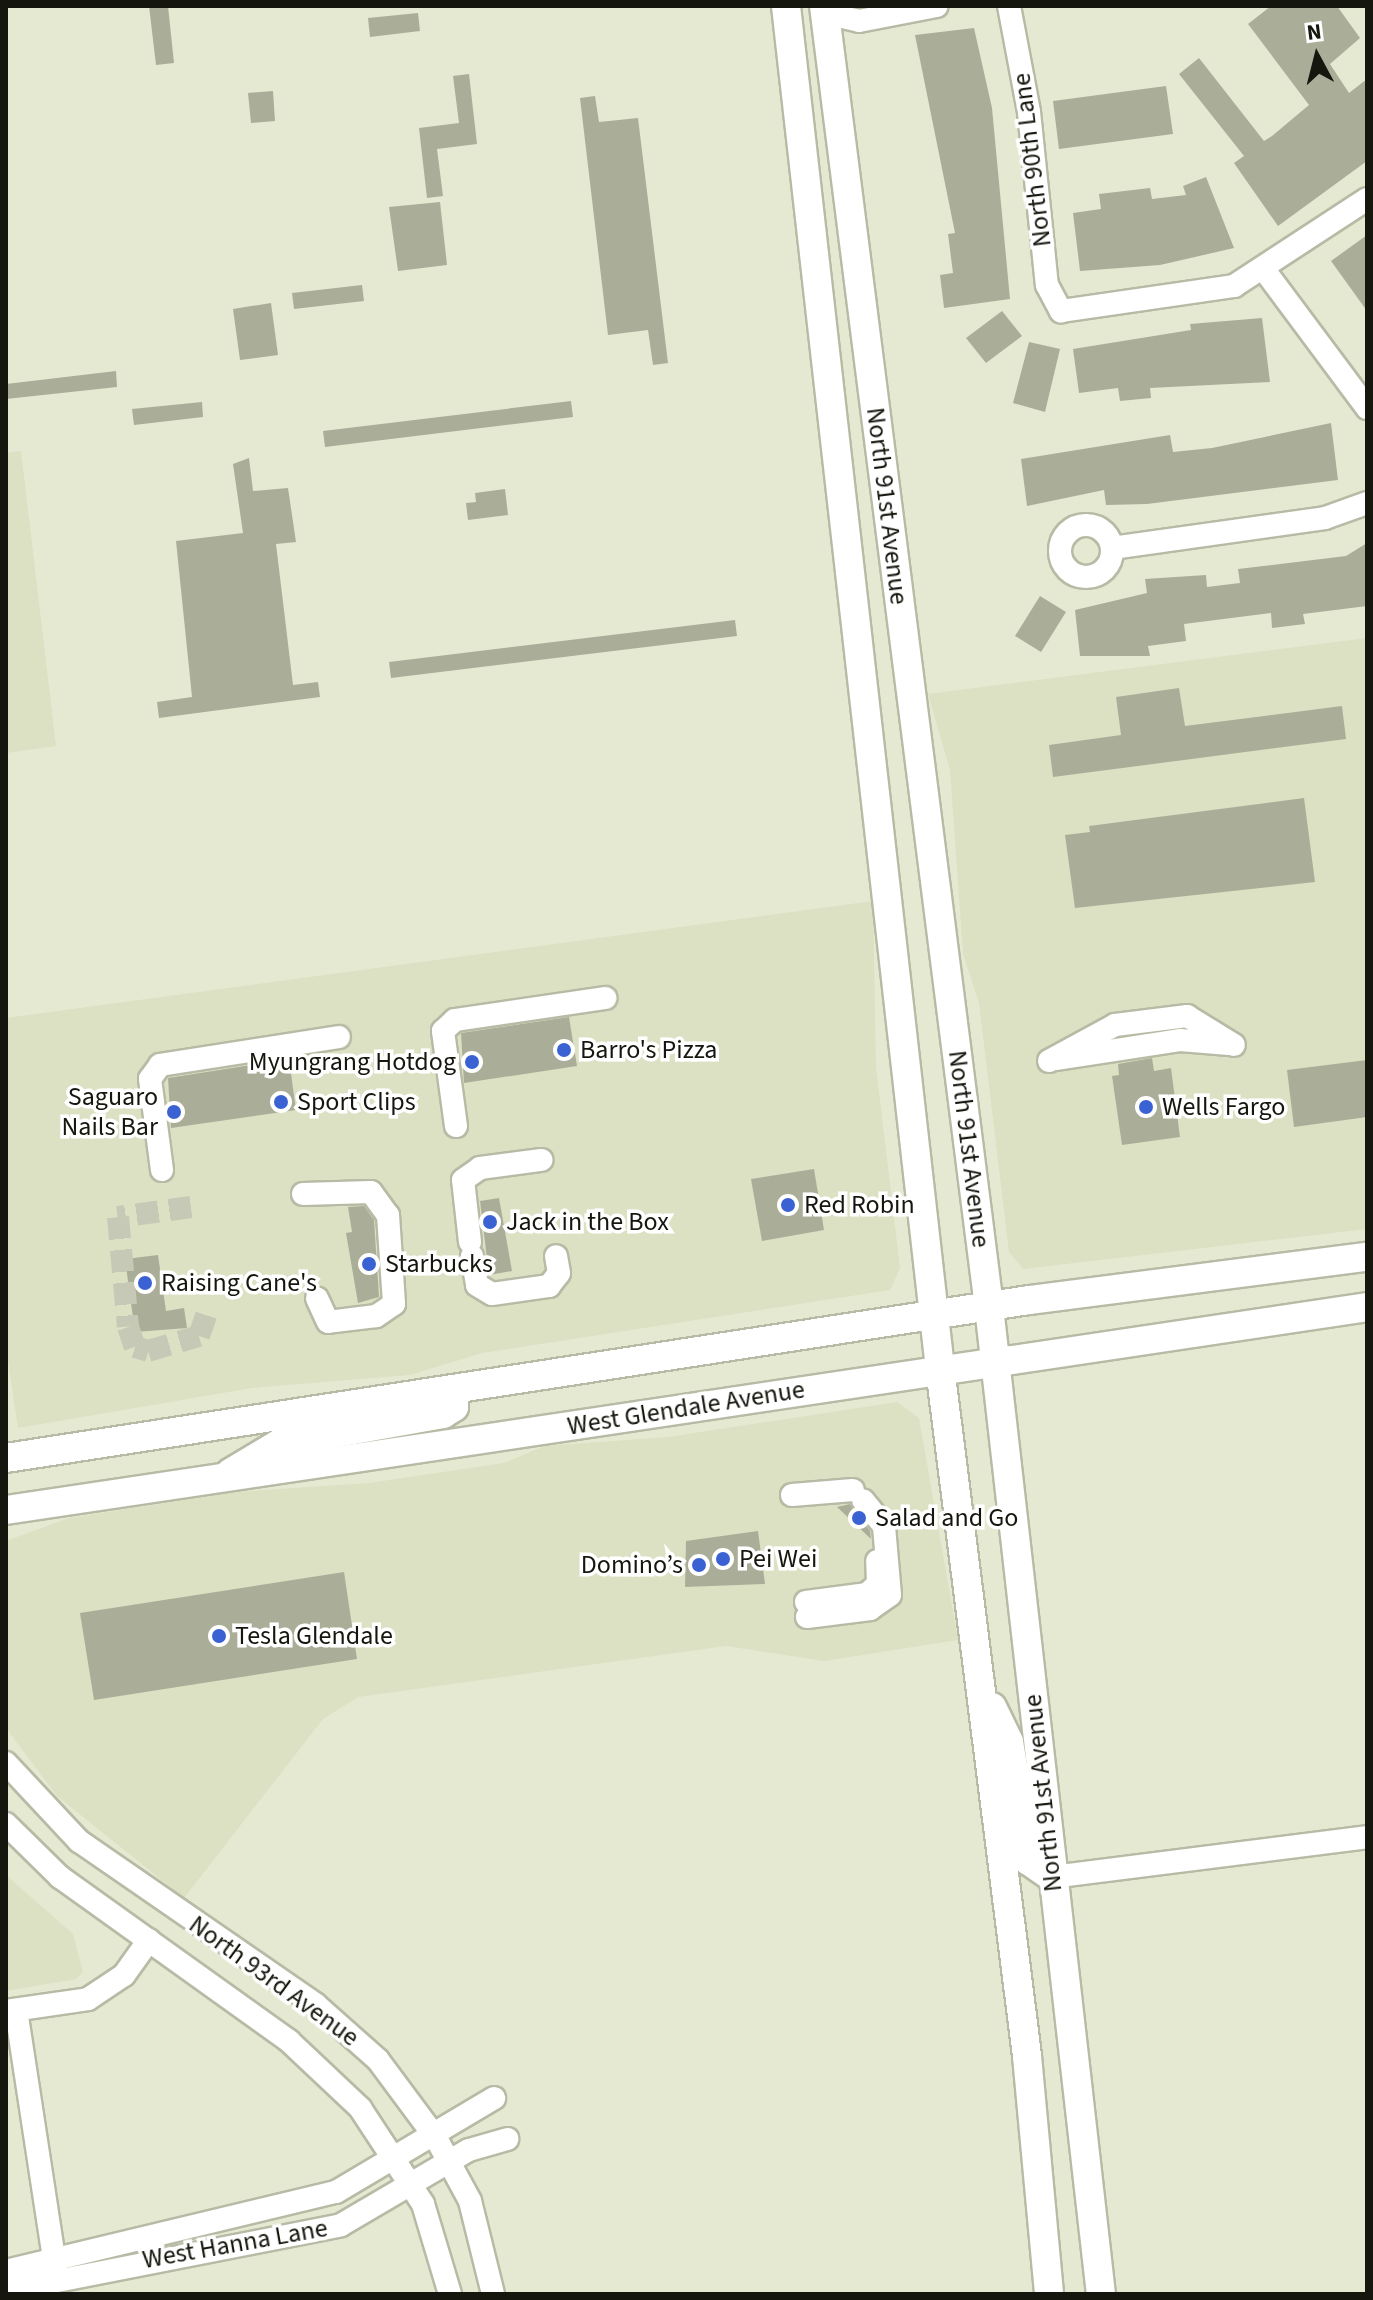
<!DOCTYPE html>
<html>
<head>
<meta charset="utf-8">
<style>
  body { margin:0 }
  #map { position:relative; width:1373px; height:2300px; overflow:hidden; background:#e5e9d2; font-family:"Source Sans 3",sans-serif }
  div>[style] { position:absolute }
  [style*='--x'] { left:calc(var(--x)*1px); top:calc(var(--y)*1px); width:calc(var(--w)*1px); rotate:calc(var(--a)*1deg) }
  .built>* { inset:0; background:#dbe1c2 }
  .building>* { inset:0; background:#aaae98 }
  .minor-tunnel>* { height:22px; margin-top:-11px; transform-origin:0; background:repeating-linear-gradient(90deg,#c6c9b5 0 22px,transparent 0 33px) }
  .roads { filter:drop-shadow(2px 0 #b7bba5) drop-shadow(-2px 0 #b7bba5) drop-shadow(0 2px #b7bba5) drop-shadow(0 -2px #b7bba5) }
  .minor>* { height:22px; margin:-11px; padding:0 11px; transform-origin:11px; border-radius:11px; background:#fff }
  .minor>.ring { margin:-11px; padding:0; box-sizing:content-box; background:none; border:22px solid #fff; border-radius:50% }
  .major>* { height:28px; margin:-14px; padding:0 14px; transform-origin:14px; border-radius:14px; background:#fff }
  .dots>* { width:22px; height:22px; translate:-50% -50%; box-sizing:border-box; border:4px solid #fff; border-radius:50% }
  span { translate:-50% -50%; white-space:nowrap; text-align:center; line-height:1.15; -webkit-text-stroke:7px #fff; paint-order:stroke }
  .street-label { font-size:26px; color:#15160e }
  .poi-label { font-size:26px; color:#15160e }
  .left { translate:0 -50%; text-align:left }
  .right { translate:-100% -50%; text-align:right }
  .frame { position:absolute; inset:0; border:8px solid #15160e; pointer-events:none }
  .north { position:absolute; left:1277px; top:16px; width:80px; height:80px; -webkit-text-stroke:6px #fff; paint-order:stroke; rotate:353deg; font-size:22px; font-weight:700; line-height:32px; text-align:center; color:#15160e }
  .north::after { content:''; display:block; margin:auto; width:28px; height:36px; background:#15160e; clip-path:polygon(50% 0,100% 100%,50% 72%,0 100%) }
</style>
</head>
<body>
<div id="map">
  <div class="built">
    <i style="clip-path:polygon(21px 451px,56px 746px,6px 753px,6px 453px)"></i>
    <i style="clip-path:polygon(1367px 638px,1367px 1229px,1023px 1269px,1009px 1252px,979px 1003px,963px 954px,950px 770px,928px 694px)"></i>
    <i style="clip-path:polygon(873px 901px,876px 1067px,900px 1268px,890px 1290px,482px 1353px,410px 1375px,252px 1388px,18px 1428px,6px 1349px,6px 1018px)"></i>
    <i style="clip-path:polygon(897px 1402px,919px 1418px,958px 1640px,824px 1661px,726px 1646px,358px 1697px,323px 1719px,184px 1898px,57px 1796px,6px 1728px,6px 1541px,69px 1518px,237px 1492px,369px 1483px,504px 1463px,545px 1446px,668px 1437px)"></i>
    <i style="clip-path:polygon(6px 1875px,73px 1934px,83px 1972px,76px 1979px,6px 1991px)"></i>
  </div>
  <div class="building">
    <i style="clip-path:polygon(149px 6px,168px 6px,174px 63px,156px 65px)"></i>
    <i style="clip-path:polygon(1271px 6px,1337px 6px,1360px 38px,1330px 64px,1349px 93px,1367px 79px,1367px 161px,1278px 226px,1234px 163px,1244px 156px,1179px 74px,1199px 58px,1264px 141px,1272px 136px,1309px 105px,1248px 24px)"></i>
    <i style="clip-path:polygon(418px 13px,420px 31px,370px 37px,368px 18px)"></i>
    <i style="clip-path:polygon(974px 28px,992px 108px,1010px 299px,944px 308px,940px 275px,953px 273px,948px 234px,955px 233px,915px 35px)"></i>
    <i style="clip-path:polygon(469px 74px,477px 144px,437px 149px,443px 196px,427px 198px,419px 128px,459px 123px,453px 76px)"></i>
    <i style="clip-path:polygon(1166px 86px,1173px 134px,1059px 149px,1053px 101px)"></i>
    <i style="clip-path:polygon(273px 91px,275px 121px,251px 123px,248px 93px)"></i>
    <i style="clip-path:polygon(595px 96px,599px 122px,638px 118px,668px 363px,653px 365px,648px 330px,608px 335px,580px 98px)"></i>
    <i style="clip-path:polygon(1206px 177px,1234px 248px,1160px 265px,1080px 271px,1073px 213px,1101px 209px,1099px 194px,1150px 188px,1152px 199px,1186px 195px,1183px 186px)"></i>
    <i style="clip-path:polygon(440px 202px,447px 265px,398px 271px,389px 207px)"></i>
    <i style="clip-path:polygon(1367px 235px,1367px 311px,1331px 261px)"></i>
    <i style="clip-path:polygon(362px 285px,364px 301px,294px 309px,292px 293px)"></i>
    <i style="clip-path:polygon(271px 303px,278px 355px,240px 360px,233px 309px)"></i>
    <i style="clip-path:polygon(1002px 311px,1022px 336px,986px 363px,966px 338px)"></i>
    <i style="clip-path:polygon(1262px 318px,1270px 382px,1150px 388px,1151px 398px,1120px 401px,1118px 388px,1079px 393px,1073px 349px,1191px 330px,1190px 324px)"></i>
    <i style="clip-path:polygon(1029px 342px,1060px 349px,1045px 412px,1013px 403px)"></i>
    <i style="clip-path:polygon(116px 371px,117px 387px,6px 399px,6px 384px)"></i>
    <i style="clip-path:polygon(571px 401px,573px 417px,325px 447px,323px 431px)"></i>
    <i style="clip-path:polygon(202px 402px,203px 417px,134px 425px,132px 409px)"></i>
    <i style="clip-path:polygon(1331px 423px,1338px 480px,1147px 504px,1106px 505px,1104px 490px,1027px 506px,1021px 459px,1170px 435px,1173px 452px,1212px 448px)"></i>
    <i style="clip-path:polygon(249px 458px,253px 491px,288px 488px,296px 542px,276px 544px,293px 685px,318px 682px,320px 697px,159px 718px,157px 702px,192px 697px,176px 541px,243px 533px,233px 464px)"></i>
    <i style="clip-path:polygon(505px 489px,508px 515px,468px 520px,466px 503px,476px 502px,475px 493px)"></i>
    <i style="clip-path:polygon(1367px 543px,1367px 606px,1303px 614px,1305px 624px,1272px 628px,1271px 613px,1184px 624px,1186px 641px,1148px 646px,1150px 656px,1080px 656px,1075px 610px,1147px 593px,1145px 579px,1206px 575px,1207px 587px,1240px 583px,1238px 569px,1346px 556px)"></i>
    <i style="clip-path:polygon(1040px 596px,1066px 612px,1041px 652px,1015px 636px)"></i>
    <i style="clip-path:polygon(735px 620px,737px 636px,391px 678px,389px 662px)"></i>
    <i style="clip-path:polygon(1179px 688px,1185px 726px,1342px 706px,1346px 739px,1053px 777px,1049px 745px,1121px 735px,1116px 697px)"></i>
    <i style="clip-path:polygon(1304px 798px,1315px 882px,1075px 908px,1065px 835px,1090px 832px,1089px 826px)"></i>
    <i style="clip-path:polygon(569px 1017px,577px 1066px,464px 1083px,461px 1033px)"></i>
    <i style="clip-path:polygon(1152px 1058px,1154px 1071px,1171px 1068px,1180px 1137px,1122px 1145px,1112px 1076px,1119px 1075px,1118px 1064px)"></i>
    <i style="clip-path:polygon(289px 1059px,296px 1110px,171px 1128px,168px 1078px)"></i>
    <i style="clip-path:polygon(1367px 1060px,1367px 1117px,1294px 1127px,1287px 1070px)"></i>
    <i style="clip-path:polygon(814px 1169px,824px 1230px,762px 1241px,751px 1179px)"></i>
    <i style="clip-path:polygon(499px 1198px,512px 1271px,489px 1275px,480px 1201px)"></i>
    <i style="clip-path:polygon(364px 1206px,374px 1220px,379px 1297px,358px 1303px,346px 1233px,352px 1232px,348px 1207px)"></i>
    <i style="clip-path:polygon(158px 1255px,166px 1311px,184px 1308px,187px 1328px,135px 1332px,125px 1259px)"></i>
    <i style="clip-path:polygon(850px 1504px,870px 1531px,871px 1539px,837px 1507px)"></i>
    <i style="clip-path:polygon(758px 1531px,765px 1584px,685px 1587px,686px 1541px)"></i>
    <i style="clip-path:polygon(344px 1572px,357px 1659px,94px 1700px,80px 1613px)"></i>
  </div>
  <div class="minor-tunnel">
    <i style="--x:191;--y:1207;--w:74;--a:172.2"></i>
    <i style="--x:118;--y:1217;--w:110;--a:84.8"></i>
    <i style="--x:128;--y:1327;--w:21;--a:71"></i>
    <i style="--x:135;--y:1347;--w:14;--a:17"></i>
    <i style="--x:148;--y:1351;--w:53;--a:-16.4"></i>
    <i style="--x:199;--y:1336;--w:24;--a:-71"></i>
  </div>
  <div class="roads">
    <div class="minor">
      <i style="--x:1009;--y:6;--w:108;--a:79.3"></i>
      <i style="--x:1029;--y:112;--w:174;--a:84.1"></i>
      <i style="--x:1047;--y:285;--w:30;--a:62"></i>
      <i style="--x:1061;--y:311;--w:175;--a:-8.2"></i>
      <i style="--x:1234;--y:286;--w:159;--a:-33.2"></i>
      <i style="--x:825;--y:13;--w:35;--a:13"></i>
      <i style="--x:859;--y:21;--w:79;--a:-10.9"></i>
      <i style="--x:1265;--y:271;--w:171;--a:53.3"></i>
      <i class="ring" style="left:1060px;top:525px;width:30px;height:30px"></i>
      <i style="--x:1112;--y:548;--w:215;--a:-8"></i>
      <i style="--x:1325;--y:518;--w:45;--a:-19.7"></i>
      <i style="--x:1057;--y:1059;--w:124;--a:-8.8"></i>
      <i style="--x:1180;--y:1040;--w:49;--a:4.7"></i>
      <i style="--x:1049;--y:1061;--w:75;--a:-28.6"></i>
      <i style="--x:1115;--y:1025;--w:73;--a:-7.1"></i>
      <i style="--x:1187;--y:1016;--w:55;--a:31.7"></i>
      <i style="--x:456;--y:1126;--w:96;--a:-97.8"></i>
      <i style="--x:443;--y:1031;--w:16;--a:-43"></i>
      <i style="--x:455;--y:1020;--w:152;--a:-8.3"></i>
      <i style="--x:162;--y:1170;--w:92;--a:-97.5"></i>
      <i style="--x:150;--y:1079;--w:17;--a:-54"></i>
      <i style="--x:160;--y:1065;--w:181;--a:-8.9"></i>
      <i style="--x:303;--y:1194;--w:68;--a:-1.7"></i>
      <i style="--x:371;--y:1192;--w:29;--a:54"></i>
      <i style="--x:388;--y:1215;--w:89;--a:86.1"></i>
      <i style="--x:394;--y:1304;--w:22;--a:146"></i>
      <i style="--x:376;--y:1316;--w:48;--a:172.9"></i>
      <i style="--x:328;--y:1322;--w:26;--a:-115"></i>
      <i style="--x:470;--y:1242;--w:62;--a:-96.4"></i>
      <i style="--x:463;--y:1180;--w:21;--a:-35"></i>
      <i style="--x:480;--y:1168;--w:62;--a:-7.5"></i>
      <i style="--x:472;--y:1256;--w:29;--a:80"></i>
      <i style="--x:477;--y:1285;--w:17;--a:31"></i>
      <i style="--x:492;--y:1294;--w:58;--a:-8"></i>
      <i style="--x:549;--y:1286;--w:16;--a:-52"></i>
      <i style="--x:559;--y:1273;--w:17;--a:-100"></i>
      <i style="--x:792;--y:1495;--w:61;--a:-4.7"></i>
      <i style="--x:806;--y:1602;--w:62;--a:-7.5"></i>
      <i style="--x:867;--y:1594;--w:15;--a:-42"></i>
      <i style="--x:878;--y:1584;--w:23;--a:-92"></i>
      <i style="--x:807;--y:1617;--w:64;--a:-7.2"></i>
      <i style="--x:870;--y:1609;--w:24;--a:-35"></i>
      <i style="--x:890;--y:1595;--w:69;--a:-95"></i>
      <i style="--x:884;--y:1526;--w:33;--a:-129"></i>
      <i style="--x:6;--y:1763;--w:107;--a:46.9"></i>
      <i style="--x:79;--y:1841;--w:287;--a:34.6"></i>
      <i style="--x:315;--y:2004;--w:84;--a:41.6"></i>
      <i style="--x:378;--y:2060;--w:97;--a:53.4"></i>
      <i style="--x:436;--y:2138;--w:72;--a:61.6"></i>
      <i style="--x:470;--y:2201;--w:96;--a:76.1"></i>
      <i style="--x:6;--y:1824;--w:76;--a:44.5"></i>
      <i style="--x:60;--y:1877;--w:282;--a:35.6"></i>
      <i style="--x:289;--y:2041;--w:98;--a:43.3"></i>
      <i style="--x:360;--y:2108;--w:115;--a:56.7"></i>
      <i style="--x:423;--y:2204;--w:94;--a:73.3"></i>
      <i style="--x:1052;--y:1877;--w:318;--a:-7.2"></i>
      <i style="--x:16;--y:2010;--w:270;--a:81.3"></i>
      <i style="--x:6;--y:2011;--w:83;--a:-8.3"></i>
      <i style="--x:88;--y:1999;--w:43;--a:-33.7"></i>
      <i style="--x:124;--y:1975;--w:43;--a:-54.5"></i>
      <i style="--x:6;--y:2271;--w:339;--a:-13.5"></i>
      <i style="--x:336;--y:2192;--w:184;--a:-30.7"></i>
      <i style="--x:6;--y:2291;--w:341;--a:-11.1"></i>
      <i style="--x:341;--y:2225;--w:148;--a:-30.4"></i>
      <i style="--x:469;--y:2150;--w:40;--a:-16"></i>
    </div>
    <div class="major">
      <i style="--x:786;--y:6;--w:1371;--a:83.55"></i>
      <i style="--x:940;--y:1368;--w:693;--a:82.79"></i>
      <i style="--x:1027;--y:2056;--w:239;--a:84.7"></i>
      <i style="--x:824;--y:6;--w:1311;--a:82.77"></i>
      <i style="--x:989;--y:1307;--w:993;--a:83.53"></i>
      <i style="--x:6;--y:1458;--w:1035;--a:-8.78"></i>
      <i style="--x:1029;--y:1300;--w:341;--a:-7.3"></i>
      <i style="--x:230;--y:1473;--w:58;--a:-31"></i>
      <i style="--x:280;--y:1443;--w:166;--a:-10.1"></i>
      <i style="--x:443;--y:1414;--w:13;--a:-32"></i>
      <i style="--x:454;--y:1407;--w:17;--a:-90"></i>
      <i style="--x:6;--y:1510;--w:1376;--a:-8.48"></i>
      <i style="--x:992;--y:1707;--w:39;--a:64"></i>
      <i style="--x:1009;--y:1742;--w:121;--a:80.5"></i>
      <i style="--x:1029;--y:1861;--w:28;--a:35"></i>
    </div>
  </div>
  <div class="dots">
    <i style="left:564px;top:1050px;background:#3b62d3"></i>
    <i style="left:472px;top:1062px;background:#3b62d3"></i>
    <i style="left:281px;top:1102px;background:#3b62d3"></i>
    <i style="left:1146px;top:1107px;background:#3b62d3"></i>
    <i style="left:174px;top:1112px;background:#3b62d3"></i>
    <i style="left:788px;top:1205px;background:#3b62d3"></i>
    <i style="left:490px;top:1222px;background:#3b62d3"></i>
    <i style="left:369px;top:1264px;background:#3b62d3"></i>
    <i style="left:145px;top:1283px;background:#3b62d3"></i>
    <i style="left:859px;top:1518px;background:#3b62d3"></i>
    <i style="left:723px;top:1559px;background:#3b62d3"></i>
    <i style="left:699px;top:1565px;background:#3b62d3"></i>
    <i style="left:219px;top:1636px;background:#3b62d3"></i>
  </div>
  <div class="street-label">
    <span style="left:1032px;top:160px;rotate:-97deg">North 90th Lane</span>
    <span style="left:887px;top:506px;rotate:83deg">North 91st Avenue</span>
    <span style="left:969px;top:1149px;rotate:83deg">North 91st Avenue</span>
    <span style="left:686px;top:1408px;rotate:-9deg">West Glendale Avenue</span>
    <span style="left:1043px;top:1793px;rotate:-96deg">North 91st Avenue</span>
    <span style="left:274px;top:1981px;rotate:36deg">North 93rd Avenue</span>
    <span style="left:235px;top:2244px;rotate:-10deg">West Hanna Lane</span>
  </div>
  <div class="poi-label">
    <span class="left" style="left:580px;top:1050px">Barro's Pizza</span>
    <span class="right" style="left:456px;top:1062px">Myungrang Hotdog</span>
    <span class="right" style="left:158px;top:1112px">Saguaro<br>Nails Bar</span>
    <span class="left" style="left:297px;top:1102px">Sport Clips</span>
    <span class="left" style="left:1162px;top:1107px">Wells Fargo</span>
    <span class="left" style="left:804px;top:1205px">Red Robin</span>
    <span class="left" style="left:506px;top:1222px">Jack in the Box</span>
    <span class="left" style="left:385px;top:1264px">Starbucks</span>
    <span class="left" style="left:161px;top:1283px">Raising Cane's</span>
    <span class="left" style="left:875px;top:1518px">Salad and Go</span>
    <span class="left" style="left:739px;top:1559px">Pei Wei</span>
    <span class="right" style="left:683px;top:1565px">Domino’s</span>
    <span class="left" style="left:235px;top:1636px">Tesla Glendale</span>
  </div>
  <div class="frame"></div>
  <div class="north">N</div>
</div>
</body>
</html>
